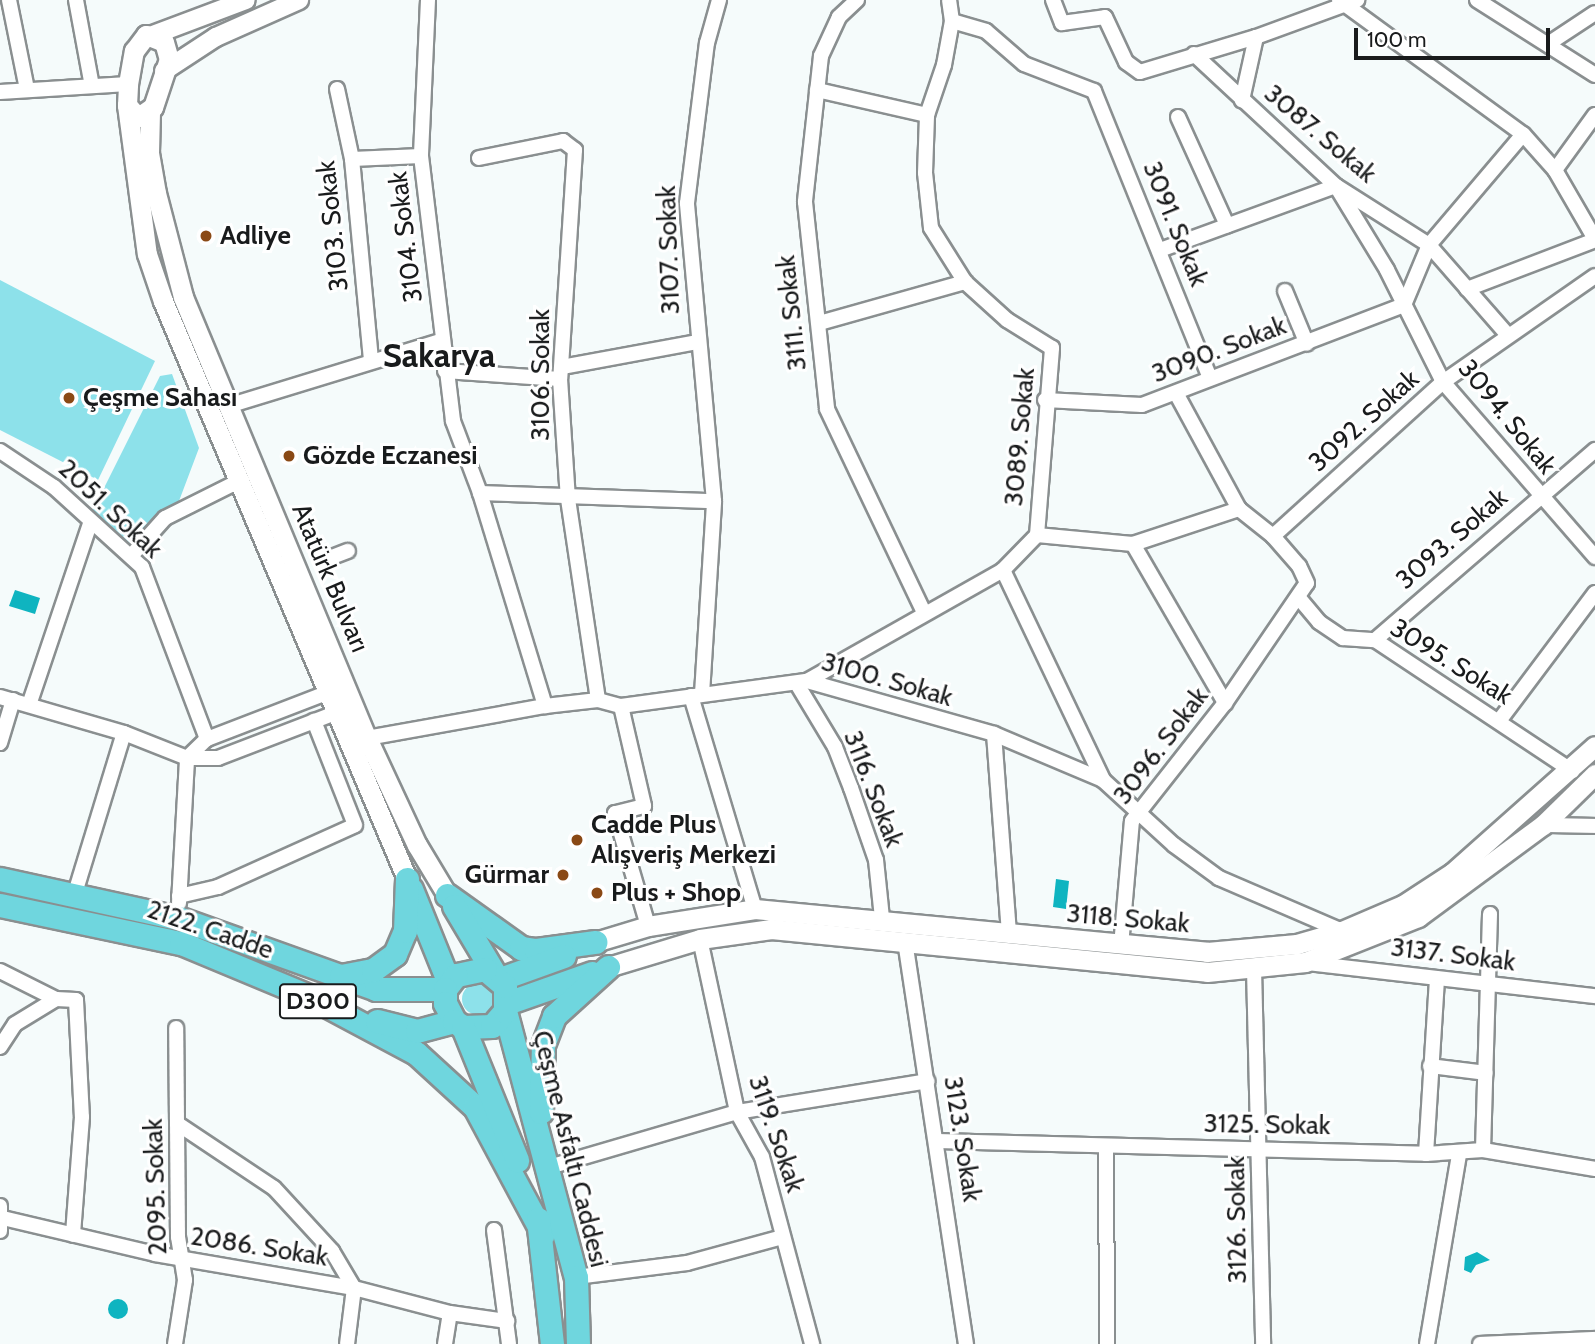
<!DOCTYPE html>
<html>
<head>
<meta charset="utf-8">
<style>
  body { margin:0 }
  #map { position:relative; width:1595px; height:1344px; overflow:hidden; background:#f5fbfb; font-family:Cabin,sans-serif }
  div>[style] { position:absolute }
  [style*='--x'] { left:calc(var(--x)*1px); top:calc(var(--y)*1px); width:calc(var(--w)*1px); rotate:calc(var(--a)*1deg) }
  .green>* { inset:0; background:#8de1ea }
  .round { border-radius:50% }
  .water>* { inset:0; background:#0fb4c0 }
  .roads { filter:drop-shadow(2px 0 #8a8f90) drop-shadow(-2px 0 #8a8f90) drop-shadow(0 2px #8a8f90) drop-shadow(0 -2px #8a8f90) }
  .minor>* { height:14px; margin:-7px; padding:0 7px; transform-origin:7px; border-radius:7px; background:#fff }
  .tertiary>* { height:18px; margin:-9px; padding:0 9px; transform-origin:9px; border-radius:9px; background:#fff }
  .secondary>* { height:19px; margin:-9.5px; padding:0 9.5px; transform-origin:9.5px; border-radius:9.5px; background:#fff }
  .trunk>* { height:23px; margin:-11.5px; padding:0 11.5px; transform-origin:11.5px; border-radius:11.5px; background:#6fd6de }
  .dots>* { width:19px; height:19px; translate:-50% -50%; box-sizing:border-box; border:4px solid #fff; border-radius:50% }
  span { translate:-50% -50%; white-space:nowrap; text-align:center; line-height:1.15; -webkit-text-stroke:6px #fff; paint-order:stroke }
  .shield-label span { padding:2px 5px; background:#fff; border:2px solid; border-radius:5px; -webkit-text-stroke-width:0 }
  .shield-label { font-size:24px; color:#191b1c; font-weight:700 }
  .street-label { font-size:26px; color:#191b1c }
  .poi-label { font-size:26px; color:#191b1c; font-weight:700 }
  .left { translate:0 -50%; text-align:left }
  .right { translate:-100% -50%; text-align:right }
  .district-label { font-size:33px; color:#191b1c; font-weight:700 }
  .scale { position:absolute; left:1354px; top:28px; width:196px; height:32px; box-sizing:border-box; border:4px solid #191b1c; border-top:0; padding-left:9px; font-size:21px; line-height:24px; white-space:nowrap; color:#191b1c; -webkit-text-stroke:5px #fff; paint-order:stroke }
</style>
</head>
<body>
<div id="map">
  <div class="green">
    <i style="clip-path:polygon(0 280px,155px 361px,98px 480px,0 430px)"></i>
    <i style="clip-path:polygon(172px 374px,199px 448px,176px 509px,153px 520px,132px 545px,93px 510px,160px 376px)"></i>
    <i class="round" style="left:462px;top:983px;width:32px;height:32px"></i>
  </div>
  <div class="water">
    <i style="clip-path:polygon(15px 590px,40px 598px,35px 614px,9px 606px)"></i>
    <i style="clip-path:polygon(1056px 879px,1069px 881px,1066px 909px,1053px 907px)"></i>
    <i style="clip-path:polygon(1477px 1252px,1490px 1260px,1476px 1265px,1471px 1273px,1464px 1270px,1465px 1257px)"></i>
    <i class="round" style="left:108px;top:1299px;width:20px;height:20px"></i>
  </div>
  <div class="roads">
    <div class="minor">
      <i style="--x:9;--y:0;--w:91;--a:78.6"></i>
      <i style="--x:76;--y:0;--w:87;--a:79.5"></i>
      <i style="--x:428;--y:0;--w:156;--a:92.6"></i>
      <i style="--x:421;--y:156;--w:267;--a:83.1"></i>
      <i style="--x:453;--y:421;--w:77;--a:69.4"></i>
      <i style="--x:480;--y:493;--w:223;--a:73"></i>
      <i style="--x:857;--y:0;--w:25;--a:137"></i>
      <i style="--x:839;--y:17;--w:43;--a:114.8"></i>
      <i style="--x:821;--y:56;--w:147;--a:96.3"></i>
      <i style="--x:805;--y:202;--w:208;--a:83.9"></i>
      <i style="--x:827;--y:409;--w:225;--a:64.5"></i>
      <i style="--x:1053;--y:0;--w:25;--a:69"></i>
      <i style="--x:1062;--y:23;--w:43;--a:-7.9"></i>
      <i style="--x:1105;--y:17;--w:50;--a:65"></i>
      <i style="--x:1126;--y:62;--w:17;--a:36"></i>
      <i style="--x:1140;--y:72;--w:121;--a:-16.8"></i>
      <i style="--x:1256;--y:37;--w:65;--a:102.5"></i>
      <i style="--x:1339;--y:0;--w:228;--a:36.1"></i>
      <i style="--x:1523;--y:134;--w:48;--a:48.4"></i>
      <i style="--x:1555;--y:170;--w:80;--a:59.9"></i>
      <i style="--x:1477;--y:0;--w:140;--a:32.4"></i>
      <i style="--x:952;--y:21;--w:35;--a:16"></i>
      <i style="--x:986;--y:31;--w:50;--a:41"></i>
      <i style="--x:1024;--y:64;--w:75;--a:21.1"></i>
      <i style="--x:1094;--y:91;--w:307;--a:68"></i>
      <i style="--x:1256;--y:37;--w:108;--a:-20.1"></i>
      <i style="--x:1548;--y:44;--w:56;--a:-33.4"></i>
      <i style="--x:1194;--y:54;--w:194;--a:42.9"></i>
      <i style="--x:1336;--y:186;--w:110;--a:32.4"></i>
      <i style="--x:1429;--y:245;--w:118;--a:48.8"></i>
      <i style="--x:337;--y:89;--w:72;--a:77.9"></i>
      <i style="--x:352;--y:159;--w:201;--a:84.6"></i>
      <i style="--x:817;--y:90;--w:113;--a:12.8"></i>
      <i style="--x:0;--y:92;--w:128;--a:-3.6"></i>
      <i style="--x:1178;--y:117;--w:119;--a:65.6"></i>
      <i style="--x:479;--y:158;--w:86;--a:-11.4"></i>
      <i style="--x:563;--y:141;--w:15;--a:37"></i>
      <i style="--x:575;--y:150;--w:229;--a:93.7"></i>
      <i style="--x:560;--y:379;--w:120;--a:86.2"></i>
      <i style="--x:568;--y:499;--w:203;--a:81.5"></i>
      <i style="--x:352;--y:159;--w:69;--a:-2.5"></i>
      <i style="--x:1555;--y:170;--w:68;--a:-54"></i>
      <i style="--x:1336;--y:186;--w:98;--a:58.7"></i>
      <i style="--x:1387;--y:270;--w:125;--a:63.4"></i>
      <i style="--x:1443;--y:382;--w:232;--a:49"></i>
      <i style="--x:1160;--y:250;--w:187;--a:-20"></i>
      <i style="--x:1467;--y:289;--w:137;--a:-20.9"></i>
      <i style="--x:1285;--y:291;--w:57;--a:67.5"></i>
      <i style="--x:1404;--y:305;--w:65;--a:-67.4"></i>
      <i style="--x:1429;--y:245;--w:145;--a:-49.7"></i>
      <i style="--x:819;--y:323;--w:152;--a:-15.7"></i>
      <i style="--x:562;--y:367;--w:137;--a:-10.5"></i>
      <i style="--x:445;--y:371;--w:115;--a:4"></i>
      <i style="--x:1045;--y:400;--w:97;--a:3"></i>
      <i style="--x:1142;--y:405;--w:280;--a:-20.9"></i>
      <i style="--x:228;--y:406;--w:223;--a:-17"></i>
      <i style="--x:0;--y:451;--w:65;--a:33.7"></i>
      <i style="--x:54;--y:487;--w:119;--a:42.3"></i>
      <i style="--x:142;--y:567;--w:184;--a:69.3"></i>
      <i style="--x:480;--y:493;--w:234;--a:2"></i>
      <i style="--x:1037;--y:535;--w:96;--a:5.4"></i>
      <i style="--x:1133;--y:544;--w:112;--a:-18.3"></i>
      <i style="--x:1273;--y:536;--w:229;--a:-42.2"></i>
      <i style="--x:1443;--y:382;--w:185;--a:-34.9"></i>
      <i style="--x:1133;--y:544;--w:184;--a:59.9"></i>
      <i style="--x:131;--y:556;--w:51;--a:-48.2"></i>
      <i style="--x:165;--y:518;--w:80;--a:-26.6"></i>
      <i style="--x:332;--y:557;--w:17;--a:-21"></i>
      <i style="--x:1003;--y:570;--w:233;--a:64.5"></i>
      <i style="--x:1299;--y:598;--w:31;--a:50"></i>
      <i style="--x:1319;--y:622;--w:29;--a:34"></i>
      <i style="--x:1343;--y:638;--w:32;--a:4"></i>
      <i style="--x:1375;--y:640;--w:237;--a:33.6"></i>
      <i style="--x:1375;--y:640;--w:291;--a:-40.8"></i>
      <i style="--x:807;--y:681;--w:225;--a:-29.5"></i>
      <i style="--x:1003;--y:570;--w:49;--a:-45.8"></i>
      <i style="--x:1037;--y:535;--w:188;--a:-85.4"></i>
      <i style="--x:1052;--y:348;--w:53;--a:-148.1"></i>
      <i style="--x:1007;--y:320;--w:57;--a:-137.9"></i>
      <i style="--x:965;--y:282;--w:64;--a:-122.2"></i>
      <i style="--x:931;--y:228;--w:55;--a:-96.2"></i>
      <i style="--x:925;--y:173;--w:58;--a:-88"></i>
      <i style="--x:927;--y:115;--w:53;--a:-71.2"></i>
      <i style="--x:944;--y:65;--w:45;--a:-79.7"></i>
      <i style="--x:952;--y:21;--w:21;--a:-98"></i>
      <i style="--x:797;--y:684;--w:74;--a:58.9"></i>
      <i style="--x:835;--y:747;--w:44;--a:68.7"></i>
      <i style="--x:851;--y:788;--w:76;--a:70.9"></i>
      <i style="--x:876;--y:860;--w:58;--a:84.1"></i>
      <i style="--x:702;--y:694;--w:193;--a:-86.4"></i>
      <i style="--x:714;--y:501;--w:299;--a:-95.2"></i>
      <i style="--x:687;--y:203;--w:161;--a:-82.9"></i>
      <i style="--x:707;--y:43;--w:45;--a:-74.4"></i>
      <i style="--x:691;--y:696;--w:222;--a:73.3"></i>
      <i style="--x:0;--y:697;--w:129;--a:16.2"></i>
      <i style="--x:124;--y:733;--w:68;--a:21.6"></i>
      <i style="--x:187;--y:758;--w:31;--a:0"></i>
      <i style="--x:218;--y:758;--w:125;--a:-21"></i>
      <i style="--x:29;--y:705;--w:191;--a:-71.4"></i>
      <i style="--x:621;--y:706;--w:103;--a:77"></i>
      <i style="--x:644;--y:806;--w:30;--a:166"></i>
      <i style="--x:615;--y:813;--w:118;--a:73.7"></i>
      <i style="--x:1499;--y:721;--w:160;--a:-53.1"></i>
      <i style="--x:994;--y:734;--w:200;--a:85.7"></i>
      <i style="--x:367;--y:738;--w:181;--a:-10.2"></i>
      <i style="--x:545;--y:706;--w:53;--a:-6.5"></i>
      <i style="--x:598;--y:700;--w:24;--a:15"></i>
      <i style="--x:621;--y:706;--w:188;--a:-7.7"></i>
      <i style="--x:807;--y:681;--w:194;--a:15.8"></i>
      <i style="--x:994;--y:734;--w:118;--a:22.9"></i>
      <i style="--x:1103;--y:780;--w:96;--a:42.5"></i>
      <i style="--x:1174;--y:845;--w:56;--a:36.3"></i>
      <i style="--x:1219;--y:878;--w:134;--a:23.3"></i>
      <i style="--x:0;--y:743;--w:45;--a:-73.2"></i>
      <i style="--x:187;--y:758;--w:28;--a:-44"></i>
      <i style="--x:207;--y:739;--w:128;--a:-21.1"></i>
      <i style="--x:1543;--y:825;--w:52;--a:1.1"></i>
      <i style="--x:75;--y:893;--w:167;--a:-73"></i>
      <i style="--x:179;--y:896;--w:40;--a:-13"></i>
      <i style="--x:218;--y:887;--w:150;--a:-24.3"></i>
      <i style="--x:355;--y:825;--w:112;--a:-111.5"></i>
      <i style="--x:179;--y:903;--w:145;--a:-86.8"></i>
      <i style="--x:700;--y:939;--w:177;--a:77.9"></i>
      <i style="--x:737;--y:1112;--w:51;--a:60.9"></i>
      <i style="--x:762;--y:1157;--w:194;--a:75"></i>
      <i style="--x:905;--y:941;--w:408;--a:81.4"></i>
      <i style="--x:1121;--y:946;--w:125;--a:-85"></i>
      <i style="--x:1132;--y:821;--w:150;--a:-51.8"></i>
      <i style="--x:1225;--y:703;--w:145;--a:-55.7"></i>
      <i style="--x:1307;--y:583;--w:19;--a:-115"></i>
      <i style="--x:1299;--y:566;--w:40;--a:-131"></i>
      <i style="--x:1273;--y:536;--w:43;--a:-141.5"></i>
      <i style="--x:1239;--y:509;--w:132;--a:-118.5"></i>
      <i style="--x:1308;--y:963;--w:289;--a:6.6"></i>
      <i style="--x:1254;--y:969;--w:375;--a:88.6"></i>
      <i style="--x:0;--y:971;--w:63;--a:26.6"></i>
      <i style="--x:0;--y:1047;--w:27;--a:-57"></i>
      <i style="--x:15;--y:1024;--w:48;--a:-31.4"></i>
      <i style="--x:56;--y:999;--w:20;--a:3"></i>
      <i style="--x:76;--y:1000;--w:117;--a:87.1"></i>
      <i style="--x:82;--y:1117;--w:118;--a:94.4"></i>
      <i style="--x:1430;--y:1066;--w:56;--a:7.1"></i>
      <i style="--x:178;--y:1124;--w:115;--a:33.7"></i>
      <i style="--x:274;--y:1188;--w:86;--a:47.4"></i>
      <i style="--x:332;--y:1251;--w:43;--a:59.3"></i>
      <i style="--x:354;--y:1288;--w:56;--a:97.1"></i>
      <i style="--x:937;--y:1141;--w:489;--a:1.5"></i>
      <i style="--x:1426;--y:1154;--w:57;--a:-4"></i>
      <i style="--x:1483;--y:1150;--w:114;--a:9.6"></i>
      <i style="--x:1106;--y:1146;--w:198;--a:89.7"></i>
      <i style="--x:1483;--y:1150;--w:236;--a:-88.3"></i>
      <i style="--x:1426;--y:1154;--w:176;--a:-86.4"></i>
      <i style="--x:549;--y:1167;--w:196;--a:-16.3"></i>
      <i style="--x:737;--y:1112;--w:193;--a:-9.2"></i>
      <i style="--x:0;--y:1206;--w:25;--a:90"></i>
      <i style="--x:3;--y:1218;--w:156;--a:13.3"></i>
      <i style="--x:155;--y:1254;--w:202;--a:9.7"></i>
      <i style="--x:354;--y:1288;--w:99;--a:14.6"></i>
      <i style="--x:450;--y:1313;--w:58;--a:8"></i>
      <i style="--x:494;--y:1230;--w:115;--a:82.5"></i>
      <i style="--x:576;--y:1277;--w:112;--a:-7.2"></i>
      <i style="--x:687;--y:1263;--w:98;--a:-15.3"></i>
      <i style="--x:175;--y:1344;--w:65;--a:-81.1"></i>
      <i style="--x:185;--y:1280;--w:44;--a:-99.2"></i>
      <i style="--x:178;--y:1237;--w:209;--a:-90.5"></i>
      <i style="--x:445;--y:1344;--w:31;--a:-81"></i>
      <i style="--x:1427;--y:1344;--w:193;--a:-80.4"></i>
      <i style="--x:1480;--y:1344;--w:115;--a:-2.5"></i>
    </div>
    <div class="tertiary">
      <i style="--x:153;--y:35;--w:99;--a:-20.6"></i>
      <i style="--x:164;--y:71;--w:62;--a:-33.2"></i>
      <i style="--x:216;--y:37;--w:91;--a:-24"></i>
    </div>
    <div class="secondary">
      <i style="--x:146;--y:35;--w:19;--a:21"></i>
      <i style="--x:164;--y:42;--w:18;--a:74"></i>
      <i style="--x:169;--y:59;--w:51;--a:108.4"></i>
      <i style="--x:153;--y:107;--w:18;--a:146"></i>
      <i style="--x:138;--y:117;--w:16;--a:-133"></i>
      <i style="--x:127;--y:105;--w:21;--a:-87"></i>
      <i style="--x:128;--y:84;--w:34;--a:-80"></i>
      <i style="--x:134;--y:51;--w:20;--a:-53"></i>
      <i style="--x:127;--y:105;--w:150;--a:82.4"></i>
      <i style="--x:147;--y:254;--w:50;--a:71.2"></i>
      <i style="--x:163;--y:301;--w:627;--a:67.11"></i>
      <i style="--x:150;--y:112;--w:41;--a:91.4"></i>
      <i style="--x:149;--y:153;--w:41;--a:80.1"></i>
      <i style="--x:156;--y:193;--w:107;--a:75.4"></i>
      <i style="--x:183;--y:297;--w:478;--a:67.4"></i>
      <i style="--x:367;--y:738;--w:118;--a:65"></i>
      <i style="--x:417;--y:845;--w:58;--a:59"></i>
      <i style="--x:595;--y:942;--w:55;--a:-16.8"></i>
      <i style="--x:648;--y:926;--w:108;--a:-9"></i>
      <i style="--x:755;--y:909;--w:454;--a:5.4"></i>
      <i style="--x:1207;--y:952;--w:90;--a:-5.1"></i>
      <i style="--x:1297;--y:944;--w:47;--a:-16.1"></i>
      <i style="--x:1342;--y:931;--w:66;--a:-23.1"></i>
      <i style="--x:1403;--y:905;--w:59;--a:-33.1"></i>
      <i style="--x:1452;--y:873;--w:191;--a:-41.6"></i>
      <i style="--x:608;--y:967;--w:96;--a:-16.9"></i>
      <i style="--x:700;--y:939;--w:72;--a:-8"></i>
      <i style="--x:771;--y:929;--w:438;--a:5.6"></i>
      <i style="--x:1207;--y:972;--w:99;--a:-5.8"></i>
      <i style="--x:1305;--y:962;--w:122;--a:-21.7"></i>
      <i style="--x:1418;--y:917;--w:155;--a:-36.4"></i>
      <i style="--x:1543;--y:825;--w:73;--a:-44.4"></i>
    </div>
    <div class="trunk">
      <i style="--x:0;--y:879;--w:182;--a:12.4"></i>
      <i style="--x:178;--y:918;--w:210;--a:19.7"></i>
      <i style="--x:376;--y:989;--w:69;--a:0"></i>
      <i style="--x:411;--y:889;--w:101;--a:68"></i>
      <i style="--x:447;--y:895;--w:91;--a:35.6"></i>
      <i style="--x:521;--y:948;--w:15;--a:8"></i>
      <i style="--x:536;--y:950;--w:60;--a:-7.7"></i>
      <i style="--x:0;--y:905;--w:185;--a:11.9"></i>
      <i style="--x:181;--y:943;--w:141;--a:22.6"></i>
      <i style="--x:311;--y:997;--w:119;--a:28.1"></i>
      <i style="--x:416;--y:1053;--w:80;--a:42.5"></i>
      <i style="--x:475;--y:1107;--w:144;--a:61.8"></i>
      <i style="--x:454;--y:906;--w:78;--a:59.2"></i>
      <i style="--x:341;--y:976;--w:33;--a:-11"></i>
      <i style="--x:373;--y:970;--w:27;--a:-36"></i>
      <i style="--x:395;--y:954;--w:25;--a:-67"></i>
      <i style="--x:405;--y:931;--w:52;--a:-87.8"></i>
      <i style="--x:500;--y:979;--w:68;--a:-19.8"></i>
      <i style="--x:507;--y:1003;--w:90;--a:-19.4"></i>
      <i style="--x:505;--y:1011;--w:275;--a:75.1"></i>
      <i style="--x:576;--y:1277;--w:67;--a:88.3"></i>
      <i style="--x:377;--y:1021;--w:41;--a:14"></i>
      <i style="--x:417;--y:1031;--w:38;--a:-15"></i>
      <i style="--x:463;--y:1027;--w:29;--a:-2"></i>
      <i style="--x:492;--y:1026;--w:20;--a:-49"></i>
      <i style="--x:505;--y:1011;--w:25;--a:-90"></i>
      <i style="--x:505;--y:986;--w:26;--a:-140"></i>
      <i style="--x:485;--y:969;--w:30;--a:168"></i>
      <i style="--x:456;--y:975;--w:18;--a:128"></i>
      <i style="--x:445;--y:989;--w:14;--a:90"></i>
      <i style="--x:445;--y:1003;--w:20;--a:63"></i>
      <i style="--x:454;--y:1021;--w:11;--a:34"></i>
      <i style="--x:463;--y:1027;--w:144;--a:67.9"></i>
      <i style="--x:541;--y:1112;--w:67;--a:-88.3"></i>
      <i style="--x:543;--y:1045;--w:31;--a:-69"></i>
      <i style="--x:554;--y:1016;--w:73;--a:-42.2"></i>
      <i style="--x:538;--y:1219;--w:126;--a:83.6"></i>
    </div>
  </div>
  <div class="dots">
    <i style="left:206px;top:236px;background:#8a4915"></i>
    <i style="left:69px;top:398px;background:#8a4915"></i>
    <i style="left:289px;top:456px;background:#8a4915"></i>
    <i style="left:577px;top:840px;background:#8a4915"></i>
    <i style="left:563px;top:875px;background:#8a4915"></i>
    <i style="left:597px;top:893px;background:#8a4915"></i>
  </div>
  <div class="shield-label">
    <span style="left:318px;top:1001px">D300</span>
  </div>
  <div class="street-label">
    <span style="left:1320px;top:134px;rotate:40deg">3087. Sokak</span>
    <span style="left:1175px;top:224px;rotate:68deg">3091. Sokak</span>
    <span style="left:333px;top:226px;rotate:-96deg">3103. Sokak</span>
    <span style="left:406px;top:237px;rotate:-97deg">3104. Sokak</span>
    <span style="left:669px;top:250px;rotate:-92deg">3107. Sokak</span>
    <span style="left:792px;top:313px;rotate:-96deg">3111. Sokak</span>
    <span style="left:1219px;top:350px;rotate:-21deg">3090. Sokak</span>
    <span style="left:541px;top:375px;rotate:-90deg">3106. Sokak</span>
    <span style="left:1507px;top:417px;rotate:51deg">3094. Sokak</span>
    <span style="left:1364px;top:421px;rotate:-42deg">3092. Sokak</span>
    <span style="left:1020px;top:437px;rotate:-85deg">3089. Sokak</span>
    <span style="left:110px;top:509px;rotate:43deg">2051. Sokak</span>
    <span style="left:1452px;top:539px;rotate:-41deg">3093. Sokak</span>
    <span style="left:330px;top:578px;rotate:67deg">Atatürk Bulvarı</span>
    <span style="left:1451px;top:662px;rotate:32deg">3095. Sokak</span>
    <span style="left:887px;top:680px;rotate:16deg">3100. Sokak</span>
    <span style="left:1161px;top:746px;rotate:-53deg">3096. Sokak</span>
    <span style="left:873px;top:789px;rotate:69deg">3116. Sokak</span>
    <span style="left:1128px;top:919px;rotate:5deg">3118. Sokak</span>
    <span style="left:210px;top:930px;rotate:19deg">2122. Cadde</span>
    <span style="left:1453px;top:955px;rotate:7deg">3137. Sokak</span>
    <span style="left:1267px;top:1125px;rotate:1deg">3125. Sokak</span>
    <span style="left:776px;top:1134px;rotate:71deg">3119. Sokak</span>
    <span style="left:962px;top:1139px;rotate:81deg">3123. Sokak</span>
    <span style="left:570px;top:1149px;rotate:76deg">Çeşme Asfaltı Caddesi</span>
    <span style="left:156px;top:1187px;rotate:-92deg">2095. Sokak</span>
    <span style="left:1237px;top:1220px;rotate:-91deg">3126. Sokak</span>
    <span style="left:259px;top:1247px;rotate:9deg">2086. Sokak</span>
  </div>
  <div class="poi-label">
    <span class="left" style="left:220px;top:236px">Adliye</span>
    <span class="left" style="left:83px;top:398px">Çeşme Sahası</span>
    <span class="left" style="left:303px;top:456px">Gözde Eczanesi</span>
    <span class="left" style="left:591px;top:840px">Cadde Plus<br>Alışveriş Merkezi</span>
    <span class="right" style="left:549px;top:875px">Gürmar</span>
    <span class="left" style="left:611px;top:893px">Plus + Shop</span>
  </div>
  <div class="district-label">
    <span style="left:439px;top:356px">Sakarya</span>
  </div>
  <div class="scale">100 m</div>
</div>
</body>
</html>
